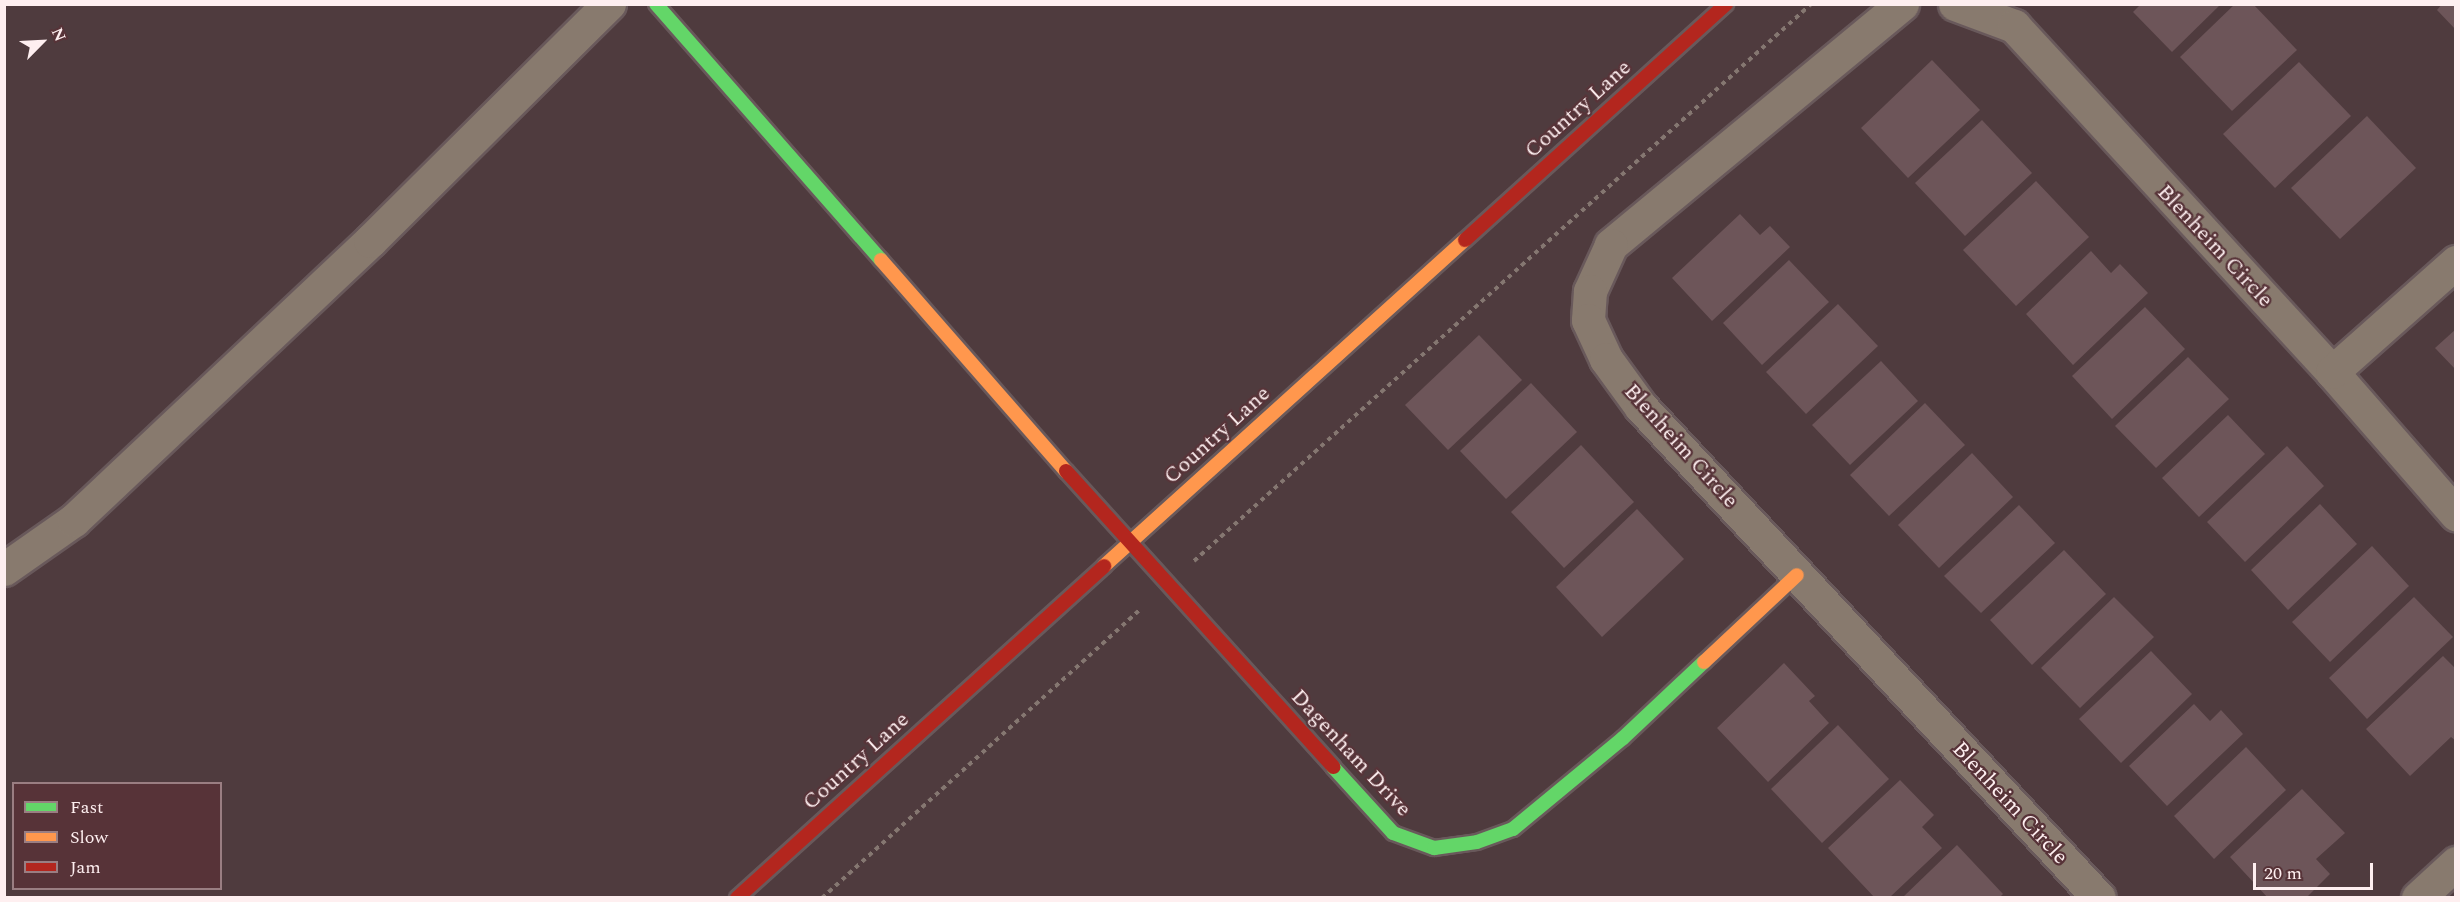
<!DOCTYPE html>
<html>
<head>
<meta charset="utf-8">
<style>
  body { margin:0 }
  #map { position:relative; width:2460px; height:902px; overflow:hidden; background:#4f3b3e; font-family:Spectral,serif }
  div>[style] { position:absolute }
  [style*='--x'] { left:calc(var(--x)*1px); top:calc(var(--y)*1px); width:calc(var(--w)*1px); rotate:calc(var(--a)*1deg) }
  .building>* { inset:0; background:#6d5559 }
  .path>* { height:4px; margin-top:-2px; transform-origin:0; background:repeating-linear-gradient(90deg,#857771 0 4.5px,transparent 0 9px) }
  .roads { filter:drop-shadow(2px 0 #69595b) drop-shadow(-2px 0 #69595b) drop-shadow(0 2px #69595b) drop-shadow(0 -2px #69595b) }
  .street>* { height:33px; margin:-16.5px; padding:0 16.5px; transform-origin:16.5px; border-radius:16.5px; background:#887a6e }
  .fast>* { height:14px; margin:-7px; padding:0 7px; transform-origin:7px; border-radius:7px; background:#63d668 }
  .slow>* { height:14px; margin:-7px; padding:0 7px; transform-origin:7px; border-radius:7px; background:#ff974d }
  .jam>* { height:14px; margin:-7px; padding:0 7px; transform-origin:7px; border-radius:7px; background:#b3261e }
  span { translate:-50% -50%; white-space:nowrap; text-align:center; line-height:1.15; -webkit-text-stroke:4.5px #573338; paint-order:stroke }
  .street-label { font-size:22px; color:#feeff0 }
  .frame { position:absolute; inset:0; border:6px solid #feeff0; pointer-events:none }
  .legend { position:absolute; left:12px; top:782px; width:210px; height:108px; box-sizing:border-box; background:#573338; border:2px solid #9a7e82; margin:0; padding:8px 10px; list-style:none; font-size:18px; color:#feeff0 }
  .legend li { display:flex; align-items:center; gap:12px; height:30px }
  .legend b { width:30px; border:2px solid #9a7e82 }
  .north { position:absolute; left:12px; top:12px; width:60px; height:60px; -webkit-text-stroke:4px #573338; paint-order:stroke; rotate:66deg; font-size:16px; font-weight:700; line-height:24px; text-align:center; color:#feeff0 }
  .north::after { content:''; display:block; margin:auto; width:21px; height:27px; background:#feeff0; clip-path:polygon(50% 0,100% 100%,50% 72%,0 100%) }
  .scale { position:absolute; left:2253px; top:863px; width:120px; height:27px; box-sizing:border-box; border:3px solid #feeff0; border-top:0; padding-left:8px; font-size:18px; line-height:21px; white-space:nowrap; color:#feeff0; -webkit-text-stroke:4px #573338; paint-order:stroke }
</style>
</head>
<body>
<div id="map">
  <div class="building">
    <i style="clip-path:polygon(2141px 4px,2221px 4px,2172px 52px,2133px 12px)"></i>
    <i style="clip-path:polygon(2235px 4px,2253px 4px,2297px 50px,2232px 111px,2180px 57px)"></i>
    <i style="clip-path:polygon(2442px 4px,2456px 4px,2456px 30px,2437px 10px)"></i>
    <i style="clip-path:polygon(1932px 60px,1980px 110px,1908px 178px,1861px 128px)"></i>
    <i style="clip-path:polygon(2299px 62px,2351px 116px,2275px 188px,2223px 134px)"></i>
    <i style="clip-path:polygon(2367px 116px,2416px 168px,2340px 239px,2291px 188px)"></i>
    <i style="clip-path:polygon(1982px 120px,2032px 173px,1965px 236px,1915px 183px)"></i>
    <i style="clip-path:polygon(2036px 181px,2089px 237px,2016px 306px,1963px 250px)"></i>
    <i style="clip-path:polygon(1740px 214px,1760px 235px,1770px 226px,1790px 247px,1712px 321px,1672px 278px)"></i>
    <i style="clip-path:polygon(2091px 251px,2111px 273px,2120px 264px,2148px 293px,2073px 365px,2026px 314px)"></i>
    <i style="clip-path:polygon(1789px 260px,1829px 302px,1762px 365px,1723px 323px)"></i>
    <i style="clip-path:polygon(1838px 304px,1878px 346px,1806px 414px,1766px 372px)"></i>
    <i style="clip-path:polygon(2145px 307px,2185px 349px,2112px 419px,2072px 376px)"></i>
    <i style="clip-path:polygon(2456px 329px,2456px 370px,2435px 348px)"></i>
    <i style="clip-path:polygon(1479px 335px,1522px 380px,1448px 450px,1405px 405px)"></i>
    <i style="clip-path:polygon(2188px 357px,2229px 399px,2156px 468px,2115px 426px)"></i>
    <i style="clip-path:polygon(1881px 361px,1918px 401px,1850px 465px,1812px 425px)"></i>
    <i style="clip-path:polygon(1531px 383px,1577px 432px,1506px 499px,1460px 451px)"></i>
    <i style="clip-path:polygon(1925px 403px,1965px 445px,1889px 516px,1850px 475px)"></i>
    <i style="clip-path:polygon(2228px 415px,2265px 454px,2199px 517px,2162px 478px)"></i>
    <i style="clip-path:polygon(1581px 445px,1634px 502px,1564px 568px,1511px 512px)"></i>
    <i style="clip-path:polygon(2287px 446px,2324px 486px,2245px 562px,2207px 522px)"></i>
    <i style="clip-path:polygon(1972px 453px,2013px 497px,1939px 568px,1898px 525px)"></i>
    <i style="clip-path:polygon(2320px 504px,2357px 544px,2288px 610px,2251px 570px)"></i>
    <i style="clip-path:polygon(2019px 505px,2055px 543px,1981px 613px,1944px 576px)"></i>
    <i style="clip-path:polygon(1637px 509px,1684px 559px,1602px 637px,1556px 587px)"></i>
    <i style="clip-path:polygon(2372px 546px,2409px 586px,2330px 662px,2292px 622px)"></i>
    <i style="clip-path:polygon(2064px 550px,2106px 594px,2032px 665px,1990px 620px)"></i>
    <i style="clip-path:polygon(2114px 597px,2154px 637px,2080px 708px,2041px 668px)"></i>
    <i style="clip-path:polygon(2414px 597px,2453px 637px,2367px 719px,2329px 678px)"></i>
    <i style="clip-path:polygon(2151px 651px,2192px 694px,2121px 763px,2079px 719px)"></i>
    <i style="clip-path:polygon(2443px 656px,2456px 669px,2456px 741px,2451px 737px,2410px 776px,2366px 729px)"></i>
    <i style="clip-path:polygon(1784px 663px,1815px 696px,1809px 701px,1829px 723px,1768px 782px,1717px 728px)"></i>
    <i style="clip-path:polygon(2194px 704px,2210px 721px,2221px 710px,2243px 734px,2167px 806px,2129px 766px)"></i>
    <i style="clip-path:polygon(1838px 725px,1889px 779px,1822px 843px,1771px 789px)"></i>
    <i style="clip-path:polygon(2246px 747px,2286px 790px,2214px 859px,2174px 816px)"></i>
    <i style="clip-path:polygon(1900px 780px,1934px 815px,1922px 827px,1942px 848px,1889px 898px,1875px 898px,1828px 848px)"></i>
    <i style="clip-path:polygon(2302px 789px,2345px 833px,2316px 859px,2330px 874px,2306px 898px,2268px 898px,2230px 857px)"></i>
    <i style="clip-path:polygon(1957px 845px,2003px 894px,1999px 898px,1902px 898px)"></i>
  </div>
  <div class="path">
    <i style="--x:1194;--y:561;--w:831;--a:-42.07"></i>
    <i style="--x:822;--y:898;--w:429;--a:-42.2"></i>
  </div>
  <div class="roads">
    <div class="street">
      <i style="--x:1902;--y:4;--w:378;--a:140.4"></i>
      <i style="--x:1611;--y:245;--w:51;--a:114.5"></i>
      <i style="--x:1590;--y:291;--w:29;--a:94"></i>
      <i style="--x:1588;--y:320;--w:43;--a:65.2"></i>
      <i style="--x:1606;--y:359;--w:59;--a:53.9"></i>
      <i style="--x:1641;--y:407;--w:671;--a:46.99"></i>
      <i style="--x:1955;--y:4;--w:63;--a:20.4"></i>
      <i style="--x:2014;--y:26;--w:470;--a:47.4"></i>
      <i style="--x:2332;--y:372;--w:189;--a:48.9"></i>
      <i style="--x:2332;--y:372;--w:166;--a:-41.6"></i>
      <i style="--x:4;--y:569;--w:85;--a:-35"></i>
      <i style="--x:74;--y:520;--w:407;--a:-43.3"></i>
      <i style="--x:370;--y:241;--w:337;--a:-44.8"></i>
      <i style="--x:2418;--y:898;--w:52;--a:-42.6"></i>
    </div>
    <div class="fast">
      <i style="--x:656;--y:4;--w:341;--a:48.7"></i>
      <i style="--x:1333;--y:767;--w:89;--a:47.7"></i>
      <i style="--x:1393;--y:833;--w:44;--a:20.1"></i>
      <i style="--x:1434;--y:848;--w:43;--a:-7.9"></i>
      <i style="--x:1477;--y:842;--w:38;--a:-20"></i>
      <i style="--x:1513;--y:829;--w:143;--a:-39.6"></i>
      <i style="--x:1623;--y:738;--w:111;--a:-43.2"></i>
    </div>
    <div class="slow">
      <i style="--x:881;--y:260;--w:281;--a:48.8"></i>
      <i style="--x:1104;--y:566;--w:486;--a:-42.1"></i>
      <i style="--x:1704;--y:662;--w:127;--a:-43.1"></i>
    </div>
    <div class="jam">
      <i style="--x:1465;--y:240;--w:352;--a:-42.1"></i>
      <i style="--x:1066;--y:471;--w:399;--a:47.9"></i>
      <i style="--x:737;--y:898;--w:495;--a:-42.1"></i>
    </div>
  </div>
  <div class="street-label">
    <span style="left:1578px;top:109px;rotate:-42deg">Country Lane</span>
    <span style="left:2215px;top:246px;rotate:47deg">Blenheim Circle</span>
    <span style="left:1217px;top:435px;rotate:-42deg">Country Lane</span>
    <span style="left:1681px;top:446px;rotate:48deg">Blenheim Circle</span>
    <span style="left:1351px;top:753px;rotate:47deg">Dagenham Drive</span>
    <span style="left:856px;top:761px;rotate:-42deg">Country Lane</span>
    <span style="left:2010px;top:803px;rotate:47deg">Blenheim Circle</span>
  </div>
  <div class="frame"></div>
  <ul class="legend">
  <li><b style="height:8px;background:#63d668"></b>Fast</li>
  <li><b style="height:8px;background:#ff974d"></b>Slow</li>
  <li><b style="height:8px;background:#b3261e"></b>Jam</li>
  </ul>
  <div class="north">N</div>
  <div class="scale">20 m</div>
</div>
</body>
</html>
